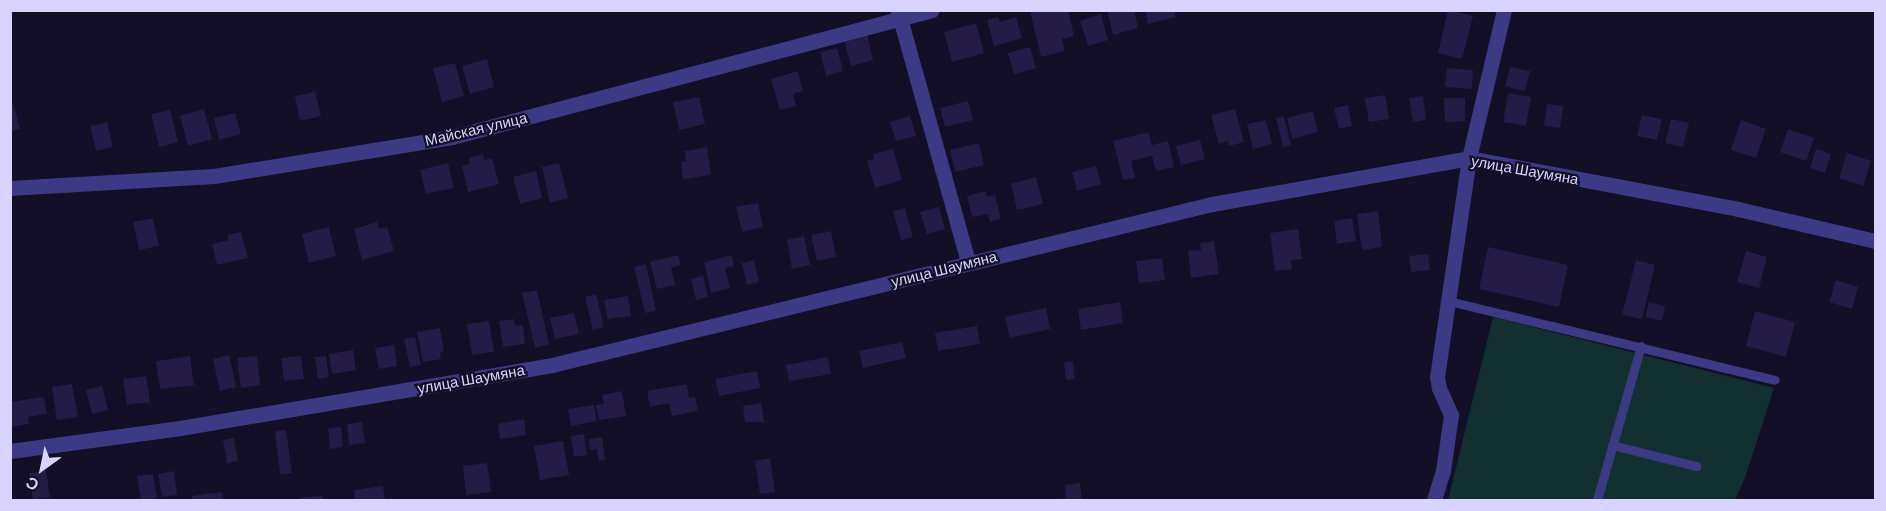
<!DOCTYPE html>
<html>
<head>
<meta charset="utf-8">
<style>
  body { margin:0 }
  #map { position:relative; width:1886px; height:511px; overflow:hidden; background:#130f26; font-family:Barlow,sans-serif }
  div>[style] { position:absolute }
  [style*='--x'] { left:calc(var(--x)*1px); top:calc(var(--y)*1px); width:calc(var(--w)*1px); rotate:calc(var(--a)*1deg) }
  .green>* { inset:0; background:#12302f }
  .building>* { inset:0; background:#241b47 }
  .lane>* { height:9px; margin:-4.5px; padding:0 4.5px; transform-origin:4.5px; border-radius:4.5px; background:#3d3a85 }
  .street>* { height:15px; margin:-7.5px; padding:0 7.5px; transform-origin:7.5px; border-radius:7.5px; background:#3d3a85 }
  span { translate:-50% -50%; white-space:nowrap; text-align:center; line-height:1.15; -webkit-text-stroke:4.5px #130f26; paint-order:stroke }
  .street-label { font-size:15px; color:#d9d4ff }
  .frame { position:absolute; inset:0; border:12px solid #d9d4ff; pointer-events:none }
  .north { position:absolute; left:12px; top:439px; width:60px; height:60px; -webkit-text-stroke:4px #130f26; paint-order:stroke; rotate:213deg; font-size:16px; font-weight:700; line-height:24px; text-align:center; color:#d9d4ff }
  .north::after { content:''; display:block; margin:auto; width:21px; height:27px; background:#d9d4ff; clip-path:polygon(50% 0,100% 100%,50% 72%,0 100%) }
</style>
</head>
<body>
<div id="map">
  <div class="green">
    <i style="clip-path:polygon(1493px 317px,1774px 388px,1745px 478px,1735px 500px,1448px 500px)"></i>
  </div>
  <div class="building">
    <i style="clip-path:polygon(1068px 10px,1074px 36px,1062px 39px,1065px 51px,1041px 57px,1030px 11px)"></i>
    <i style="clip-path:polygon(1107px 10px,1134px 10px,1138px 28px,1113px 35px)"></i>
    <i style="clip-path:polygon(1145px 10px,1174px 10px,1176px 17px,1148px 24px)"></i>
    <i style="clip-path:polygon(1448px 10px,1473px 16px,1462px 59px,1438px 53px)"></i>
    <i style="clip-path:polygon(1101px 14px,1108px 40px,1088px 46px,1080px 21px)"></i>
    <i style="clip-path:polygon(998px 17px,1000px 22px,1016px 17px,1022px 38px,994px 46px,987px 20px)"></i>
    <i style="clip-path:polygon(976px 23px,984px 53px,952px 62px,944px 32px)"></i>
    <i style="clip-path:polygon(867px 34px,873px 60px,851px 66px,844px 40px)"></i>
    <i style="clip-path:polygon(1030px 47px,1036px 68px,1014px 74px,1008px 53px)"></i>
    <i style="clip-path:polygon(837px 48px,843px 71px,826px 76px,820px 52px)"></i>
    <i style="clip-path:polygon(487px 59px,494px 87px,470px 94px,462px 66px)"></i>
    <i style="clip-path:polygon(455px 63px,464px 96px,442px 102px,433px 68px)"></i>
    <i style="clip-path:polygon(1510px 67px,1530px 71px,1525px 91px,1505px 86px)"></i>
    <i style="clip-path:polygon(1447px 68px,1473px 70px,1472px 89px,1445px 87px)"></i>
    <i style="clip-path:polygon(798px 71px,803px 91px,793px 94px,796px 106px,780px 110px,771px 79px)"></i>
    <i style="clip-path:polygon(315px 92px,321px 116px,300px 121px,295px 96px)"></i>
    <i style="clip-path:polygon(1508px 93px,1531px 97px,1526px 126px,1503px 122px)"></i>
    <i style="clip-path:polygon(1385px 95px,1389px 119px,1369px 122px,1365px 98px)"></i>
    <i style="clip-path:polygon(1423px 96px,1426px 120px,1413px 122px,1409px 98px)"></i>
    <i style="clip-path:polygon(699px 97px,705px 124px,679px 130px,673px 102px)"></i>
    <i style="clip-path:polygon(1444px 98px,1465px 98px,1465px 121px,1445px 122px)"></i>
    <i style="clip-path:polygon(968px 101px,973px 120px,945px 127px,940px 108px)"></i>
    <i style="clip-path:polygon(1547px 104px,1563px 106px,1560px 128px,1544px 126px)"></i>
    <i style="clip-path:polygon(14px 105px,20px 129px,10px 132px,10px 106px)"></i>
    <i style="clip-path:polygon(1348px 105px,1352px 126px,1339px 129px,1334px 108px)"></i>
    <i style="clip-path:polygon(204px 109px,212px 139px,188px 146px,180px 116px)"></i>
    <i style="clip-path:polygon(1235px 109px,1244px 142px,1229px 146px,1228px 141px,1219px 144px,1211px 115px)"></i>
    <i style="clip-path:polygon(170px 110px,178px 142px,159px 147px,151px 114px)"></i>
    <i style="clip-path:polygon(1313px 111px,1318px 132px,1292px 139px,1287px 118px)"></i>
    <i style="clip-path:polygon(235px 113px,241px 134px,219px 140px,214px 118px)"></i>
    <i style="clip-path:polygon(1642px 115px,1662px 119px,1657px 140px,1637px 136px)"></i>
    <i style="clip-path:polygon(910px 116px,916px 136px,896px 141px,890px 122px)"></i>
    <i style="clip-path:polygon(1284px 116px,1291px 145px,1283px 147px,1276px 118px)"></i>
    <i style="clip-path:polygon(1671px 119px,1689px 123px,1683px 147px,1665px 143px)"></i>
    <i style="clip-path:polygon(1266px 120px,1272px 144px,1253px 149px,1247px 124px)"></i>
    <i style="clip-path:polygon(1741px 120px,1766px 129px,1756px 158px,1731px 150px)"></i>
    <i style="clip-path:polygon(107px 122px,113px 147px,96px 151px,90px 126px)"></i>
    <i style="clip-path:polygon(1788px 129px,1814px 138px,1806px 161px,1780px 152px)"></i>
    <i style="clip-path:polygon(1148px 132px,1152px 145px,1168px 141px,1174px 167px,1156px 171px,1152px 156px,1131px 161px,1135px 178px,1123px 180px,1113px 141px)"></i>
    <i style="clip-path:polygon(1200px 140px,1205px 159px,1181px 165px,1176px 146px)"></i>
    <i style="clip-path:polygon(979px 143px,984px 165px,955px 172px,950px 150px)"></i>
    <i style="clip-path:polygon(707px 147px,711px 175px,683px 179px,681px 162px,686px 161px,685px 151px)"></i>
    <i style="clip-path:polygon(893px 149px,902px 180px,875px 188px,867px 161px,874px 159px,873px 154px)"></i>
    <i style="clip-path:polygon(1816px 149px,1831px 154px,1825px 173px,1810px 168px)"></i>
    <i style="clip-path:polygon(1847px 153px,1871px 161px,1863px 186px,1839px 178px)"></i>
    <i style="clip-path:polygon(483px 154px,484px 160px,492px 158px,499px 184px,468px 192px,462px 166px,470px 164px,469px 158px)"></i>
    <i style="clip-path:polygon(448px 163px,454px 188px,426px 194px,420px 170px)"></i>
    <i style="clip-path:polygon(559px 163px,568px 198px,550px 203px,542px 167px)"></i>
    <i style="clip-path:polygon(1096px 166px,1101px 184px,1077px 191px,1072px 172px)"></i>
    <i style="clip-path:polygon(536px 171px,542px 198px,520px 204px,513px 177px)"></i>
    <i style="clip-path:polygon(1036px 177px,1043px 204px,1017px 210px,1011px 184px)"></i>
    <i style="clip-path:polygon(986px 191px,987px 197px,995px 195px,1001px 219px,990px 222px,988px 214px,972px 217px,967px 196px)"></i>
    <i style="clip-path:polygon(758px 203px,763px 227px,742px 232px,736px 207px)"></i>
    <i style="clip-path:polygon(939px 207px,945px 229px,927px 234px,920px 212px)"></i>
    <i style="clip-path:polygon(905px 208px,913px 237px,901px 240px,893px 211px)"></i>
    <i style="clip-path:polygon(1378px 211px,1382px 247px,1362px 250px,1357px 214px)"></i>
    <i style="clip-path:polygon(153px 218px,159px 246px,139px 250px,133px 222px)"></i>
    <i style="clip-path:polygon(1352px 218px,1356px 241px,1337px 244px,1334px 221px)"></i>
    <i style="clip-path:polygon(377px 222px,379px 229px,387px 227px,394px 251px,362px 260px,354px 229px)"></i>
    <i style="clip-path:polygon(329px 227px,336px 256px,309px 263px,302px 234px)"></i>
    <i style="clip-path:polygon(1298px 229px,1302px 259px,1291px 260px,1292px 269px,1275px 271px,1270px 233px)"></i>
    <i style="clip-path:polygon(831px 231px,836px 257px,817px 261px,811px 235px)"></i>
    <i style="clip-path:polygon(241px 232px,248px 258px,217px 265px,212px 244px,229px 240px,227px 235px)"></i>
    <i style="clip-path:polygon(804px 236px,810px 265px,792px 269px,787px 240px)"></i>
    <i style="clip-path:polygon(1214px 241px,1219px 274px,1191px 278px,1188px 251px,1201px 250px,1200px 243px)"></i>
    <i style="clip-path:polygon(1488px 247px,1568px 265px,1559px 307px,1479px 289px)"></i>
    <i style="clip-path:polygon(1746px 251px,1767px 257px,1759px 288px,1737px 282px)"></i>
    <i style="clip-path:polygon(1428px 254px,1430px 270px,1411px 272px,1409px 256px)"></i>
    <i style="clip-path:polygon(678px 255px,681px 265px,671px 268px,675px 285px,657px 289px,650px 262px)"></i>
    <i style="clip-path:polygon(732px 255px,734px 266px,725px 268px,730px 288px,711px 293px,704px 262px)"></i>
    <i style="clip-path:polygon(1162px 258px,1165px 280px,1139px 283px,1136px 261px)"></i>
    <i style="clip-path:polygon(754px 260px,759px 282px,747px 285px,742px 263px)"></i>
    <i style="clip-path:polygon(1636px 260px,1655px 265px,1642px 319px,1622px 315px)"></i>
    <i style="clip-path:polygon(646px 264px,656px 311px,645px 313px,634px 267px)"></i>
    <i style="clip-path:polygon(703px 276px,708px 297px,696px 300px,691px 279px)"></i>
    <i style="clip-path:polygon(1836px 280px,1858px 287px,1852px 309px,1829px 302px)"></i>
    <i style="clip-path:polygon(537px 290px,549px 344px,535px 348px,522px 293px)"></i>
    <i style="clip-path:polygon(596px 294px,604px 327px,593px 330px,585px 297px)"></i>
    <i style="clip-path:polygon(628px 296px,631px 316px,608px 319px,604px 300px)"></i>
    <i style="clip-path:polygon(1120px 302px,1123px 323px,1081px 330px,1078px 309px)"></i>
    <i style="clip-path:polygon(1649px 302px,1665px 306px,1662px 321px,1645px 317px)"></i>
    <i style="clip-path:polygon(1046px 308px,1050px 329px,1010px 338px,1005px 317px)"></i>
    <i style="clip-path:polygon(1755px 311px,1795px 322px,1786px 357px,1746px 346px)"></i>
    <i style="clip-path:polygon(574px 313px,579px 334px,555px 339px,550px 318px)"></i>
    <i style="clip-path:polygon(514px 319px,515px 326px,523px 325px,525px 344px,503px 347px,499px 321px)"></i>
    <i style="clip-path:polygon(489px 321px,494px 352px,472px 355px,467px 324px)"></i>
    <i style="clip-path:polygon(977px 326px,980px 344px,938px 351px,935px 333px)"></i>
    <i style="clip-path:polygon(440px 328px,444px 351px,440px 352px,441px 359px,423px 362px,417px 332px)"></i>
    <i style="clip-path:polygon(415px 337px,421px 365px,410px 367px,404px 339px)"></i>
    <i style="clip-path:polygon(902px 342px,906px 358px,863px 368px,859px 351px)"></i>
    <i style="clip-path:polygon(394px 345px,397px 366px,379px 369px,375px 348px)"></i>
    <i style="clip-path:polygon(353px 350px,356px 370px,332px 374px,329px 354px)"></i>
    <i style="clip-path:polygon(229px 355px,236px 387px,220px 391px,213px 359px)"></i>
    <i style="clip-path:polygon(190px 356px,194px 385px,160px 389px,156px 361px)"></i>
    <i style="clip-path:polygon(257px 356px,260px 385px,241px 388px,237px 358px)"></i>
    <i style="clip-path:polygon(301px 356px,304px 379px,284px 381px,281px 358px)"></i>
    <i style="clip-path:polygon(326px 356px,329px 377px,318px 379px,315px 357px)"></i>
    <i style="clip-path:polygon(828px 357px,831px 374px,789px 381px,786px 365px)"></i>
    <i style="clip-path:polygon(1073px 361px,1075px 379px,1066px 380px,1064px 362px)"></i>
    <i style="clip-path:polygon(757px 371px,760px 388px,719px 396px,715px 379px)"></i>
    <i style="clip-path:polygon(146px 376px,150px 402px,127px 405px,123px 379px)"></i>
    <i style="clip-path:polygon(72px 384px,78px 417px,57px 420px,52px 387px)"></i>
    <i style="clip-path:polygon(687px 384px,689px 398px,695px 397px,698px 411px,672px 416px,669px 403px,650px 407px,647px 391px)"></i>
    <i style="clip-path:polygon(102px 386px,108px 410px,92px 414px,86px 390px)"></i>
    <i style="clip-path:polygon(622px 391px,626px 416px,599px 420px,596px 405px,604px 404px,602px 395px)"></i>
    <i style="clip-path:polygon(44px 397px,47px 414px,28px 417px,29px 424px,11px 427px,10px 402px)"></i>
    <i style="clip-path:polygon(761px 403px,764px 422px,745px 422px,743px 406px)"></i>
    <i style="clip-path:polygon(594px 405px,597px 421px,571px 426px,568px 409px)"></i>
    <i style="clip-path:polygon(524px 419px,526px 435px,500px 439px,498px 424px)"></i>
    <i style="clip-path:polygon(362px 422px,365px 443px,349px 445px,347px 424px)"></i>
    <i style="clip-path:polygon(341px 427px,343px 447px,330px 449px,328px 428px)"></i>
    <i style="clip-path:polygon(286px 430px,292px 473px,280px 474px,275px 431px)"></i>
    <i style="clip-path:polygon(584px 434px,587px 455px,574px 457px,571px 436px)"></i>
    <i style="clip-path:polygon(602px 437px,605px 460px,599px 461px,597px 449px,590px 450px,589px 439px)"></i>
    <i style="clip-path:polygon(234px 438px,238px 461px,227px 463px,223px 440px)"></i>
    <i style="clip-path:polygon(563px 441px,569px 475px,540px 480px,534px 446px)"></i>
    <i style="clip-path:polygon(770px 458px,775px 492px,760px 494px,755px 461px)"></i>
    <i style="clip-path:polygon(487px 463px,491px 492px,466px 495px,463px 466px)"></i>
    <i style="clip-path:polygon(46px 471px,50px 497px,33px 499px,29px 473px)"></i>
    <i style="clip-path:polygon(174px 471px,177px 495px,162px 497px,158px 474px)"></i>
    <i style="clip-path:polygon(153px 474px,157px 498px,141px 500px,137px 476px)"></i>
    <i style="clip-path:polygon(1080px 483px,1082px 500px,1066px 500px,1065px 485px)"></i>
    <i style="clip-path:polygon(383px 486px,385px 500px,355px 500px,354px 490px)"></i>
    <i style="clip-path:polygon(222px 492px,223px 500px,192px 500px,192px 496px)"></i>
    <i style="clip-path:polygon(322px 496px,323px 500px,300px 500px,300px 498px)"></i>
  </div>
  <div class="lane">
    <i style="--x:1449;--y:301;--w:335;--a:13.6"></i>
    <i style="--x:1612;--y:445;--w:87;--a:14"></i>
    <i style="--x:1597;--y:500;--w:160;--a:-74.1"></i>
  </div>
  <div class="street">
    <i style="--x:898;--y:11;--w:261;--a:74.4"></i>
    <i style="--x:10;--y:188;--w:204;--a:-3.4"></i>
    <i style="--x:214;--y:176;--w:241;--a:-9.3"></i>
    <i style="--x:452;--y:137;--w:496;--a:-14.8"></i>
    <i style="--x:10;--y:451;--w:172;--a:-7.7"></i>
    <i style="--x:180;--y:428;--w:377;--a:-9.6"></i>
    <i style="--x:552;--y:365;--w:679;--a:-13.71"></i>
    <i style="--x:1212;--y:204;--w:261;--a:-10.1"></i>
    <i style="--x:1469;--y:158;--w:274;--a:10.7"></i>
    <i style="--x:1738;--y:209;--w:142;--a:13.1"></i>
    <i style="--x:1434;--y:500;--w:30;--a:-73"></i>
    <i style="--x:1443;--y:471;--w:57;--a:-81.9"></i>
    <i style="--x:1451;--y:415;--w:30;--a:-114"></i>
    <i style="--x:1439;--y:388;--w:11;--a:-100"></i>
    <i style="--x:1437;--y:377;--w:221;--a:-81.7"></i>
    <i style="--x:1469;--y:158;--w:152;--a:-76.7"></i>
  </div>
  <div class="street-label">
    <span style="left:476px;top:129px;rotate:-13deg">Майская улица</span>
    <span style="left:1525px;top:170px;rotate:10deg">улица Шаумяна</span>
    <span style="left:944px;top:269px;rotate:-14deg">улица Шаумяна</span>
    <span style="left:471px;top:379px;rotate:-10deg">улица Шаумяна</span>
  </div>
  <div class="frame"></div>
  <div class="north">С</div>
</div>
</body>
</html>
